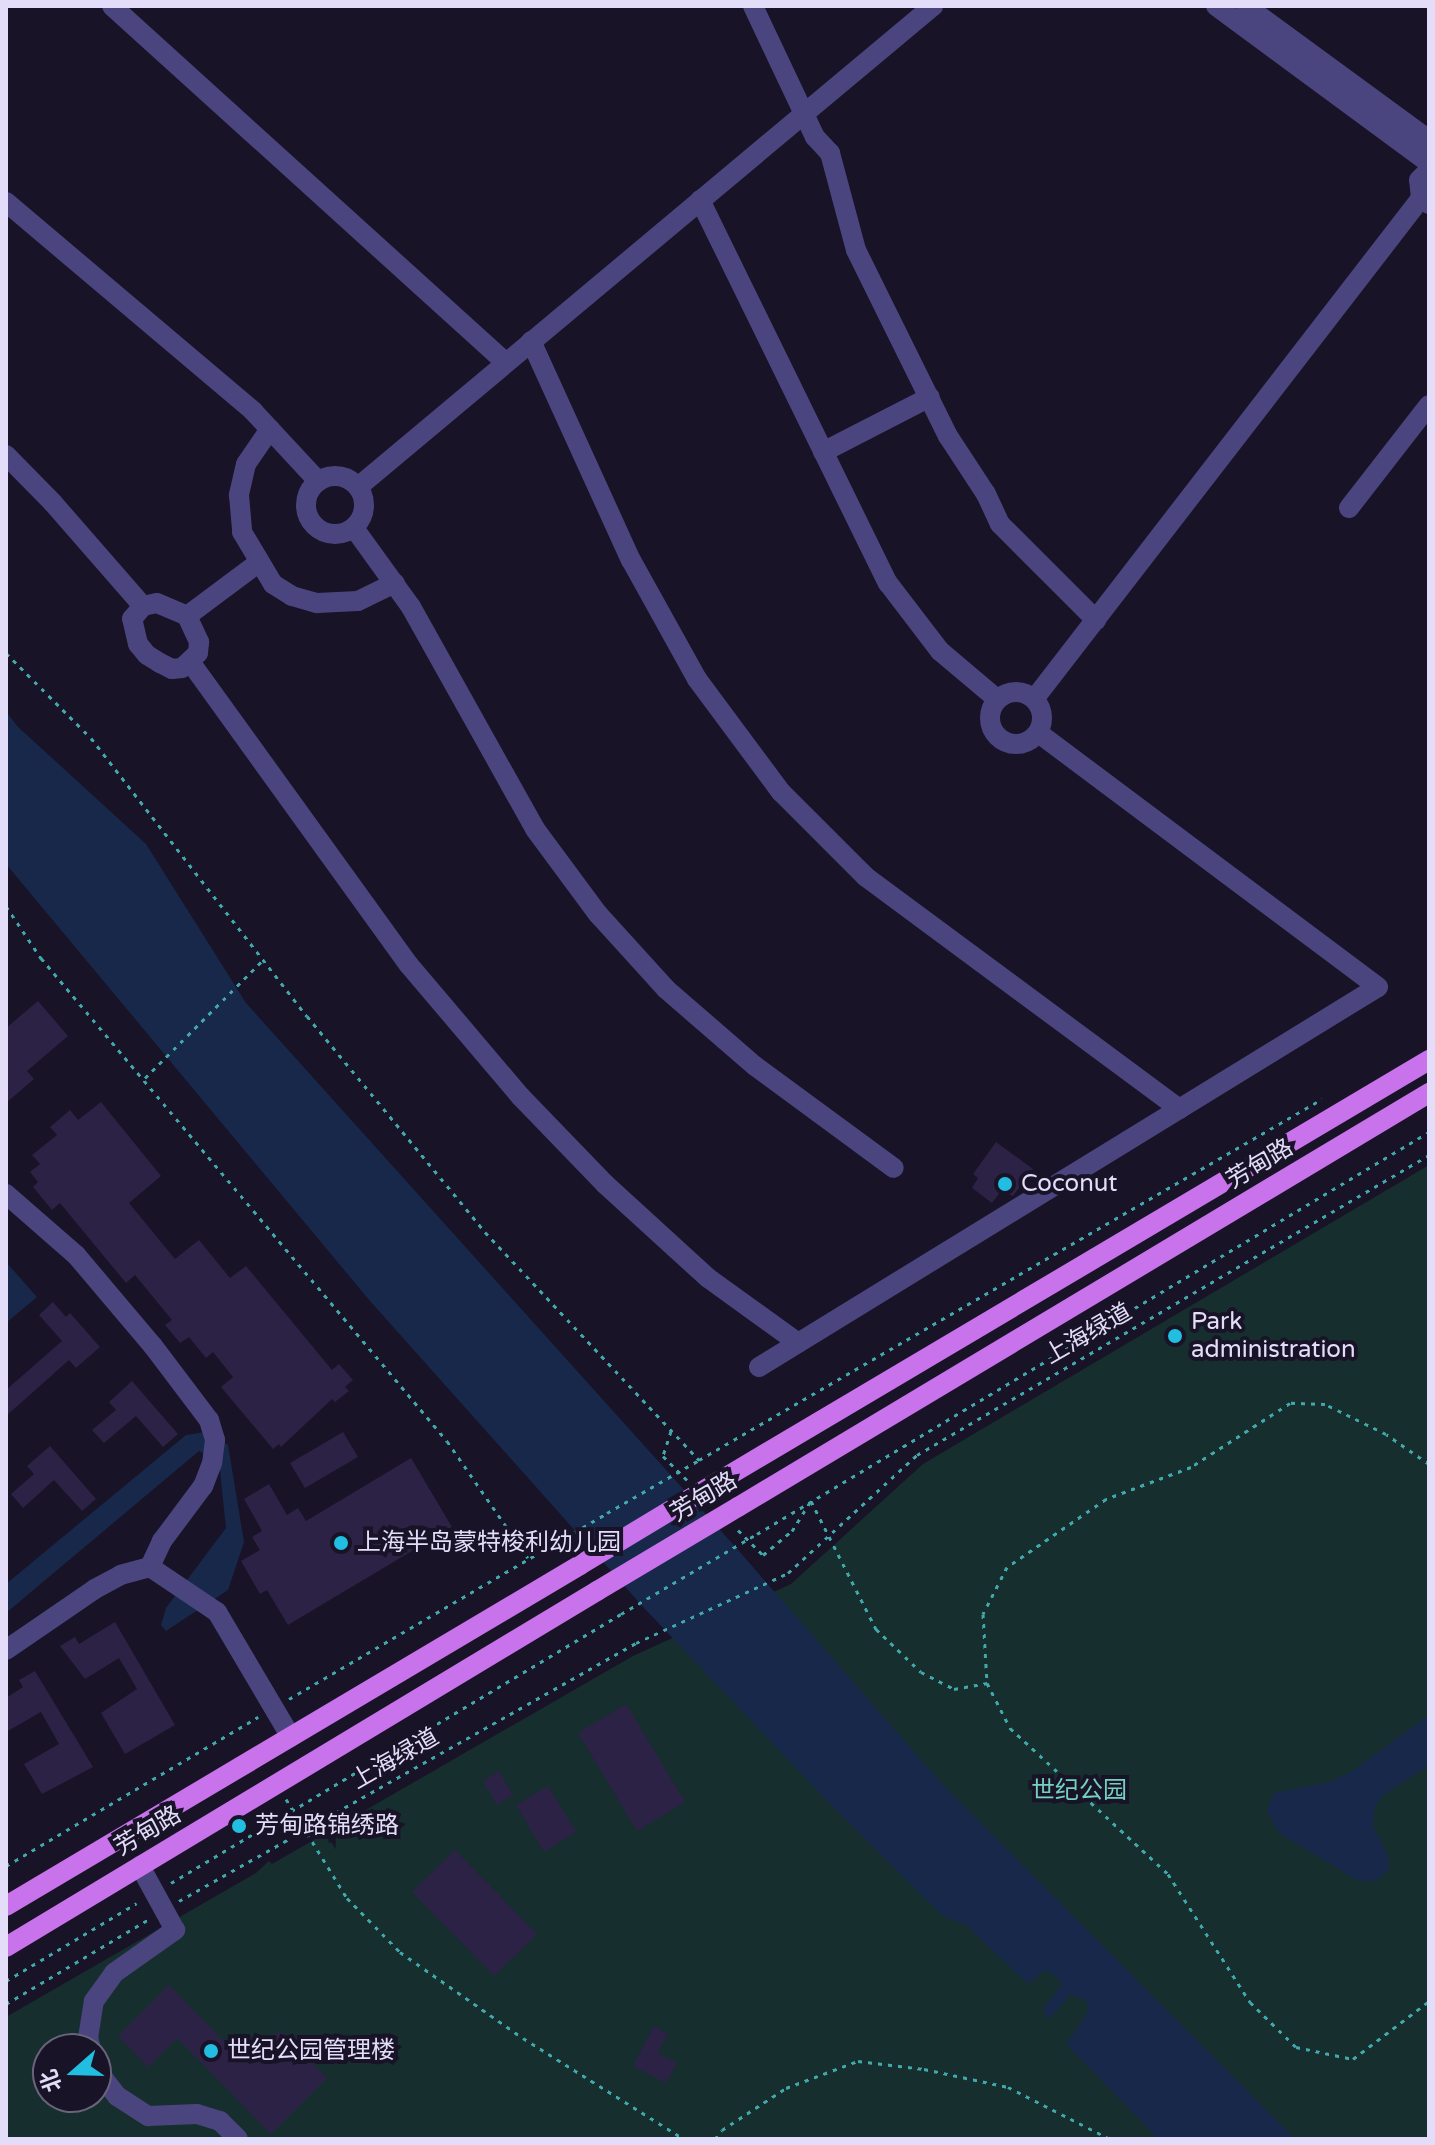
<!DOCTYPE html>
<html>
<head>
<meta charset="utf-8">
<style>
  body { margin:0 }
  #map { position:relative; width:1435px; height:2145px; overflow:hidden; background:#181326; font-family:"Varela Round","Noto Sans SC",sans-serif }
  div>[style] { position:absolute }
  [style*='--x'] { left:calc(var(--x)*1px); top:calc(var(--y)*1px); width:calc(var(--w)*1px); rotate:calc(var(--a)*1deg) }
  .green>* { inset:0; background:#172e2f }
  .water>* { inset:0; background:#18284a }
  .building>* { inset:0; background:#2c2245 }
  .path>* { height:3px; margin-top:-1.5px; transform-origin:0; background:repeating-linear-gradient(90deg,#41a8ab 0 4px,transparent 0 10px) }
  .minor>* { height:20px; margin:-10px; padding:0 10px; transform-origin:10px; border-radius:10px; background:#4b457f }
  .minor>.ring { margin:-10px; padding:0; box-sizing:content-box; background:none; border:20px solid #4b457f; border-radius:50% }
  .major>* { height:20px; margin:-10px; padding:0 10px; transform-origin:10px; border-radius:10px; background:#c872ec }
  .path-bridge>* { height:3px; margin-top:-1.5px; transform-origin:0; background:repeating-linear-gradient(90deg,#41a8ab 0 4px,transparent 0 10px) }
  .major-bridge>* { height:20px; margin:-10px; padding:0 10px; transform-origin:10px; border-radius:10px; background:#c872ec }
  .dots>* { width:22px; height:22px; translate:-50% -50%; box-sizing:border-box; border:4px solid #181326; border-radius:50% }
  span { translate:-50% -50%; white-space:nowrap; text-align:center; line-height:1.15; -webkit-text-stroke:8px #181326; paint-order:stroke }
  .street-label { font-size:24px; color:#e3ddfa }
  .poi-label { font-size:24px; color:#e3ddfa }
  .left { translate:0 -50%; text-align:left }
  .park-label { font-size:24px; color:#72d1c1 }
  .frame { position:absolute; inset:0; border:8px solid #e3ddfa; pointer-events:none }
  .north { position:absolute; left:32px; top:2033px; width:80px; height:80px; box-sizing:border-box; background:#181326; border:2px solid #69647b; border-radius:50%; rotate:250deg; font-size:22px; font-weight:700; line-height:32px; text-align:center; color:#e3ddfa }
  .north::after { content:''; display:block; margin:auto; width:28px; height:36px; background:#22bee1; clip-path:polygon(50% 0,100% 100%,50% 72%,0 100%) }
</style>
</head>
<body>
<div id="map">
  <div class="green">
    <i style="clip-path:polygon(evenodd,1429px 1165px,1429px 2139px,6px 2139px,6px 2017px,256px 1873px,269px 1861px,272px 1864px,633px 1656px,791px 1584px,923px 1464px,1429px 1165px,48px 2049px,96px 2049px,96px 2097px,48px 2097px,48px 2049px)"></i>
  </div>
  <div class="water">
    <i style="clip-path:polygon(6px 711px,17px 726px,146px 844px,246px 1003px,739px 1551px,942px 1784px,1295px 2139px,1159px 2139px,1066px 2044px,1086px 2016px,1089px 2007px,1084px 1999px,1070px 1995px,1049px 2019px,1043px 2009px,1062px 1984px,1058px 1978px,1045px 1970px,1028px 1984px,966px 1925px,943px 1916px,832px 1806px,645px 1609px,370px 1301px,6px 864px)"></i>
    <i style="clip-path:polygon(6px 1262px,37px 1297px,6px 1323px)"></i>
    <i style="clip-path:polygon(205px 1432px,228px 1445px,244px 1542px,228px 1590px,166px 1631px,161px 1625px,166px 1608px,226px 1528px,219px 1461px,199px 1451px,6px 1613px,6px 1584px,186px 1435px)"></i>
    <i style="clip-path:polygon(1429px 1715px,1429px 1765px,1382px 1796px,1374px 1810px,1373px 1826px,1389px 1858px,1389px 1870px,1375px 1881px,1357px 1880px,1279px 1833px,1267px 1811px,1274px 1793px,1330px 1782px,1351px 1772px)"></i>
  </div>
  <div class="building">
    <i style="clip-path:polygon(38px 1001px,68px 1036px,27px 1071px,34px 1079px,6px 1103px,6px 1028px)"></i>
    <i style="clip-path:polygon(101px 1102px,161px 1176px,129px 1203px,175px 1259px,199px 1240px,230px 1278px,246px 1266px,332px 1370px,339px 1364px,353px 1380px,345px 1387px,349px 1391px,335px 1402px,332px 1399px,281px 1447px,279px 1444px,273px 1449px,221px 1387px,233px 1377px,213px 1352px,206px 1358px,189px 1337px,180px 1343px,165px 1325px,172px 1320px,135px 1275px,126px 1283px,60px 1203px,52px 1210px,33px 1187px,38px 1182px,30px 1172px,40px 1164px,32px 1155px,57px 1135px,50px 1127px,70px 1110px,78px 1120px)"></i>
    <i style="clip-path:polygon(996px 1142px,1033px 1169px,1013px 1196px,1001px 1191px,992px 1203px,972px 1188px,978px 1178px,973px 1174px)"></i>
    <i style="clip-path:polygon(53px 1302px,66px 1317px,70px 1313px,100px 1347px,76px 1368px,69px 1360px,6px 1416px,6px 1390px,62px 1341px,39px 1315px)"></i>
    <i style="clip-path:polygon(132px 1381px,178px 1434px,163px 1447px,136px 1416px,104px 1443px,92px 1430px,116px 1410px,109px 1402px)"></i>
    <i style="clip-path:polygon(343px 1432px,358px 1457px,305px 1488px,290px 1463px)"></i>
    <i style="clip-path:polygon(50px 1446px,96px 1499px,82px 1511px,54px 1480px,23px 1508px,11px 1494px,34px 1474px,27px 1466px)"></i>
    <i style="clip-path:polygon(411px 1458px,452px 1527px,288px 1625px,267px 1590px,260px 1594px,241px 1561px,260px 1550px,252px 1537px,262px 1531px,244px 1499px,269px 1484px,287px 1515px,298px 1508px,306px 1521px)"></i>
    <i style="clip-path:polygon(115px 1622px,175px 1725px,125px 1754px,101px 1713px,137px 1689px,119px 1658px,85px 1679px,60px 1646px,75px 1637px,79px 1644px)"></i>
    <i style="clip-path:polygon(35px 1671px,93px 1767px,42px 1794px,24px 1764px,59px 1744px,41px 1712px,6px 1732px,6px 1698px,23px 1687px,19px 1680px)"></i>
    <i style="clip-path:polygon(626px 1704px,685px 1802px,637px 1831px,578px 1733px)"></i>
    <i style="clip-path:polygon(499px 1771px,513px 1795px,497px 1805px,483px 1781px)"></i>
    <i style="clip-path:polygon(548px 1786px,576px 1832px,544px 1852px,516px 1805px)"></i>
    <i style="clip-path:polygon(455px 1850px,537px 1934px,494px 1976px,412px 1892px)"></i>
    <i style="clip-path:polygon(169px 1985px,246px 2064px,280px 2030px,327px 2078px,271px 2134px,177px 2038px,148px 2067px,118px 2036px)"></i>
    <i style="clip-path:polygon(654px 2026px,668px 2034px,657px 2053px,677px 2063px,666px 2083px,633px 2066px)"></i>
  </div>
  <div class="path">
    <i style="--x:6;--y:653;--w:120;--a:45"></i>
    <i style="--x:91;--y:738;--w:352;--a:52.2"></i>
    <i style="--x:307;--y:1016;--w:280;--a:50.5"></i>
    <i style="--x:485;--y:1232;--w:313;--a:46.8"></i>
    <i style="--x:699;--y:1460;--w:720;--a:-30.09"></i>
    <i style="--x:6;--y:906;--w:63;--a:56.1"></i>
    <i style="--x:41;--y:958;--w:631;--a:49.95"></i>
    <i style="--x:447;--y:1441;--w:142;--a:55.3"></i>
    <i style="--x:145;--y:1078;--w:167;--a:-45"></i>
    <i style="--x:671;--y:1431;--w:26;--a:108"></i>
    <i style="--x:663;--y:1456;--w:34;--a:45"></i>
    <i style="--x:1429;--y:1464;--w:52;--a:-145.1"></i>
    <i style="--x:1386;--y:1434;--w:68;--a:-153.8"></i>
    <i style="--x:1325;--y:1404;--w:35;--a:-178"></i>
    <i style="--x:1290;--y:1403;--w:118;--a:147.1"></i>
    <i style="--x:1191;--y:1467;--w:91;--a:159.4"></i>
    <i style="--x:1106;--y:1499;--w:120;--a:145.5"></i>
    <i style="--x:1007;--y:1567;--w:53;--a:117.1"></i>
    <i style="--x:983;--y:1614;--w:69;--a:86.7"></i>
    <i style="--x:987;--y:1683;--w:51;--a:62.9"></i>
    <i style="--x:1010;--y:1728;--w:215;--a:42.7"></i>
    <i style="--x:1168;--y:1874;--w:152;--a:57.4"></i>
    <i style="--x:1250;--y:2002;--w:64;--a:44.4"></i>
    <i style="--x:1296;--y:2047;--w:58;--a:11.9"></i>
    <i style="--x:1353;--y:2059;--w:96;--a:-37.3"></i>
    <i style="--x:738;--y:1530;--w:35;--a:45"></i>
    <i style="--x:763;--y:1555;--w:38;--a:-40"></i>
    <i style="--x:792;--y:1531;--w:36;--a:-58"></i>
    <i style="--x:811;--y:1501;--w:144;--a:63.1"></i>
    <i style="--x:876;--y:1629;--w:62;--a:43.7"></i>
    <i style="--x:921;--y:1672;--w:37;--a:27"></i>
    <i style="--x:954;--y:1689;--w:34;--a:-10"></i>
    <i style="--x:757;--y:1534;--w:783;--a:-30.89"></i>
    <i style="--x:289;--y:1699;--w:368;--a:-30.3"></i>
    <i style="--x:286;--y:1799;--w:116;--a:58.4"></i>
    <i style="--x:347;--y:1898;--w:76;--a:45.5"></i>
    <i style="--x:400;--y:1952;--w:150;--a:35"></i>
    <i style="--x:523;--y:2038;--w:190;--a:32.1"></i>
    <i style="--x:6;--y:1866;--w:293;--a:-30.6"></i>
    <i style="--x:171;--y:1883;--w:524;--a:-30.87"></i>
    <i style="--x:179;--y:1901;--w:525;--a:-29.45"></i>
    <i style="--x:636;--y:1643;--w:167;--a:-24.7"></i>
    <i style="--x:788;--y:1573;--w:175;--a:-42.5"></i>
    <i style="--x:917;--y:1455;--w:593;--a:-30.37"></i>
    <i style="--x:6;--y:1981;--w:152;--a:-30.8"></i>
    <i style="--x:6;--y:2004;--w:166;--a:-30.7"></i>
    <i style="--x:715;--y:2139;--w:11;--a:-52"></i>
    <i style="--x:722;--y:2130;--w:77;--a:-33.3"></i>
    <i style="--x:786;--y:2088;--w:77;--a:-20.6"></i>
    <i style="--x:858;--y:2061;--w:66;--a:6.9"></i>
    <i style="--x:924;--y:2069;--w:86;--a:12.1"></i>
    <i style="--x:1008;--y:2087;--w:114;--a:27"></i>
  </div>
  <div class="minor">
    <i style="--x:112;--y:6;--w:530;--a:42.17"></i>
    <i style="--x:753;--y:6;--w:145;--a:64.7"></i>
    <i style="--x:815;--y:137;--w:22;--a:47"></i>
    <i style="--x:830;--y:153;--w:100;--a:75"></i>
    <i style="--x:856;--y:250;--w:208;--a:63.7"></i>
    <i style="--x:948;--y:436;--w:69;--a:56.8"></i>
    <i style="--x:986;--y:494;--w:33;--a:65"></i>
    <i style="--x:1000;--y:524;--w:136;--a:45"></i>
    <i style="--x:1216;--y:6;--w:265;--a:36.4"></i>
    <i style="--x:1246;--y:6;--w:227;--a:36.2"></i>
    <i style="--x:1421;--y:198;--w:18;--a:-96"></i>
    <i style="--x:1419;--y:180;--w:14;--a:-45"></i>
    <i style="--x:700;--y:200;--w:427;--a:63.9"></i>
    <i style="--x:888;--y:583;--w:86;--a:52.6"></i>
    <i style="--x:940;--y:651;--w:75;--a:40.1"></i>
    <i style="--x:6;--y:202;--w:324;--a:40.2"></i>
    <i style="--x:253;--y:411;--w:96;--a:47.1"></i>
    <i style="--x:531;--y:341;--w:241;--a:65.5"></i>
    <i style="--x:631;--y:560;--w:136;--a:61"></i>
    <i style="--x:697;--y:679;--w:141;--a:53.4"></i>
    <i style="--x:781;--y:792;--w:120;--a:45"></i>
    <i style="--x:866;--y:877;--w:390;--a:36.5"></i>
    <i style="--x:270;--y:429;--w:42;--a:124.4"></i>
    <i style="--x:246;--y:464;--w:32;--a:103"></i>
    <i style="--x:239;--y:495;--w:37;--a:85"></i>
    <i style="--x:242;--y:532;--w:61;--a:59.2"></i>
    <i style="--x:273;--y:584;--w:22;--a:32"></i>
    <i style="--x:292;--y:596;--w:26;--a:16"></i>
    <i style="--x:317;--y:603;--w:41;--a:-2.8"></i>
    <i style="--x:358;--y:601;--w:41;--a:-25.9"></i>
    <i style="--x:823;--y:452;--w:120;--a:-27.2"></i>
    <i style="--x:6;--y:455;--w:67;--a:45.6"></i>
    <i style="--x:53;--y:503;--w:137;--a:48.9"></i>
    <i class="ring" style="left:306px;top:476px;width:38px;height:38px"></i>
    <i style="--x:358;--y:487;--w:750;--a:-39.91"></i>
    <i style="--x:1349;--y:508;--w:130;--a:-52.2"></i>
    <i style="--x:354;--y:528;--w:97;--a:54.2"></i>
    <i style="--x:411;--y:607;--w:254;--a:60.8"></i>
    <i style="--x:535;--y:829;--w:106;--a:53.5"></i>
    <i style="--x:598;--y:914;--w:101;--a:47.8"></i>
    <i style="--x:666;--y:989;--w:118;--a:40.9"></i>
    <i style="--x:755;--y:1066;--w:172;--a:36.3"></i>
    <i style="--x:157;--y:603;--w:33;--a:23"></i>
    <i style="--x:187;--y:616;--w:29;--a:65"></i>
    <i style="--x:199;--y:642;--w:11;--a:95"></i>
    <i style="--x:198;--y:653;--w:22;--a:137"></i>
    <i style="--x:182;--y:668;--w:10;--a:174"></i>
    <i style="--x:172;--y:669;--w:13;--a:-153"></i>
    <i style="--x:160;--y:663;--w:15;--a:-148"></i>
    <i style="--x:147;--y:655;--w:14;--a:-129"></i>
    <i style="--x:138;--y:644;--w:26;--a:-103"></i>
    <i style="--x:132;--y:619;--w:17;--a:-50"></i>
    <i style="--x:143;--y:606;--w:14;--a:-12"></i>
    <i style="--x:187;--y:616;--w:89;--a:-36.7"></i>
    <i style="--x:191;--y:663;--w:372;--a:54.2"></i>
    <i style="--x:409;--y:965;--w:173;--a:49.7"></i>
    <i style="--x:521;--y:1097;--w:121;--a:46"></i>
    <i style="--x:605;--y:1184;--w:139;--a:42.4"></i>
    <i style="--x:708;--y:1278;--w:111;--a:35.8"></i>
    <i class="ring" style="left:990px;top:692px;width:32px;height:32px"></i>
    <i style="--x:1035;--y:698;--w:632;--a:-52.33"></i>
    <i style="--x:1421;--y:198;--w:10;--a:37"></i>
    <i style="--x:6;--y:1194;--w:93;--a:41.1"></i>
    <i style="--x:76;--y:1255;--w:119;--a:49.8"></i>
    <i style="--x:153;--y:1346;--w:93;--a:52.9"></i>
    <i style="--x:209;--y:1420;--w:21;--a:73"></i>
    <i style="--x:215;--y:1440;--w:23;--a:97"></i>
    <i style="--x:212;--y:1463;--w:25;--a:111"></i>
    <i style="--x:203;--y:1486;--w:69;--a:126.7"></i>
    <i style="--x:162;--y:1541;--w:29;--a:115"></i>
    <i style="--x:150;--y:1567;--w:30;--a:165"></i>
    <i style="--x:121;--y:1575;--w:30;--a:152"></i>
    <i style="--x:95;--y:1589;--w:108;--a:145.6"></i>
    <i style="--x:759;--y:1367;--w:726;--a:-31.55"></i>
    <i style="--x:1378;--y:987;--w:424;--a:-143.2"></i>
    <i style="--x:150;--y:1567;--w:81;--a:33.9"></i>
    <i style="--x:217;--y:1612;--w:145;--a:59.4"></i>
    <i style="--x:91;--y:2049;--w:11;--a:-105"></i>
    <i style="--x:88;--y:2038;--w:37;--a:-81"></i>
    <i style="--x:94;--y:2001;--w:34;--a:-54"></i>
    <i style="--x:114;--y:1973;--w:75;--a:-35.2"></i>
    <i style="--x:175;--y:1930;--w:73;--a:-118.7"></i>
    <i style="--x:96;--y:2069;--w:34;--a:52"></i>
    <i style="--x:117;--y:2096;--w:37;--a:33"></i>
    <i style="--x:148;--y:2116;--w:49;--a:-2.3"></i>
    <i style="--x:197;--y:2114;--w:24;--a:17"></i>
    <i style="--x:220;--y:2121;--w:25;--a:45"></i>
  </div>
  <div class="major">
    <i style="--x:721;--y:1480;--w:823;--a:-30.68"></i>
    <i style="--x:738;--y:1507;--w:806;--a:-30.93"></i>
    <i style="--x:6;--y:1906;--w:668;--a:-30.71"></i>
    <i style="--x:6;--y:1947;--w:690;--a:-31.06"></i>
  </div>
  <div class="path-bridge">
    <i style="--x:607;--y:1513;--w:106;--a:-29.9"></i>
    <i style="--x:621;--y:1614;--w:158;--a:-30.5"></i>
  </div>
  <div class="major-bridge">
    <i style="--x:580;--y:1565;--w:165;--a:-31.1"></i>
    <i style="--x:597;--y:1591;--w:164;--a:-30.8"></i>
  </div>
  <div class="dots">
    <i style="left:1005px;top:1184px;background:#22bee1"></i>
    <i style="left:1175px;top:1336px;background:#22bee1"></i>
    <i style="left:341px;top:1543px;background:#22bee1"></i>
    <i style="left:239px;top:1826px;background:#22bee1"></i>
    <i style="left:211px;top:2051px;background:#22bee1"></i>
  </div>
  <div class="street-label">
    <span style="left:1260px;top:1164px;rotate:-31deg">芳甸路</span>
    <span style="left:1088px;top:1334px;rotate:-30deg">上海绿道</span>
    <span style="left:704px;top:1497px;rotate:-31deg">芳甸路</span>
    <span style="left:395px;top:1759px;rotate:-30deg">上海绿道</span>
    <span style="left:148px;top:1831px;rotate:-31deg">芳甸路</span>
  </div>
  <div class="poi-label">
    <span class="left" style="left:1021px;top:1184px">Coconut</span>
    <span class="left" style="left:1191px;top:1336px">Park<br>administration</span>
    <span class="left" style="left:357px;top:1543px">上海半岛蒙特梭利幼儿园</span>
    <span class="left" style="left:255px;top:1826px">芳甸路锦绣路</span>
    <span class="left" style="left:227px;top:2051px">世纪公园管理楼</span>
  </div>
  <div class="park-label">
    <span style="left:1079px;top:1791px">世纪公园</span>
  </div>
  <div class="frame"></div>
  <div class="north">北</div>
</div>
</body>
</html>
